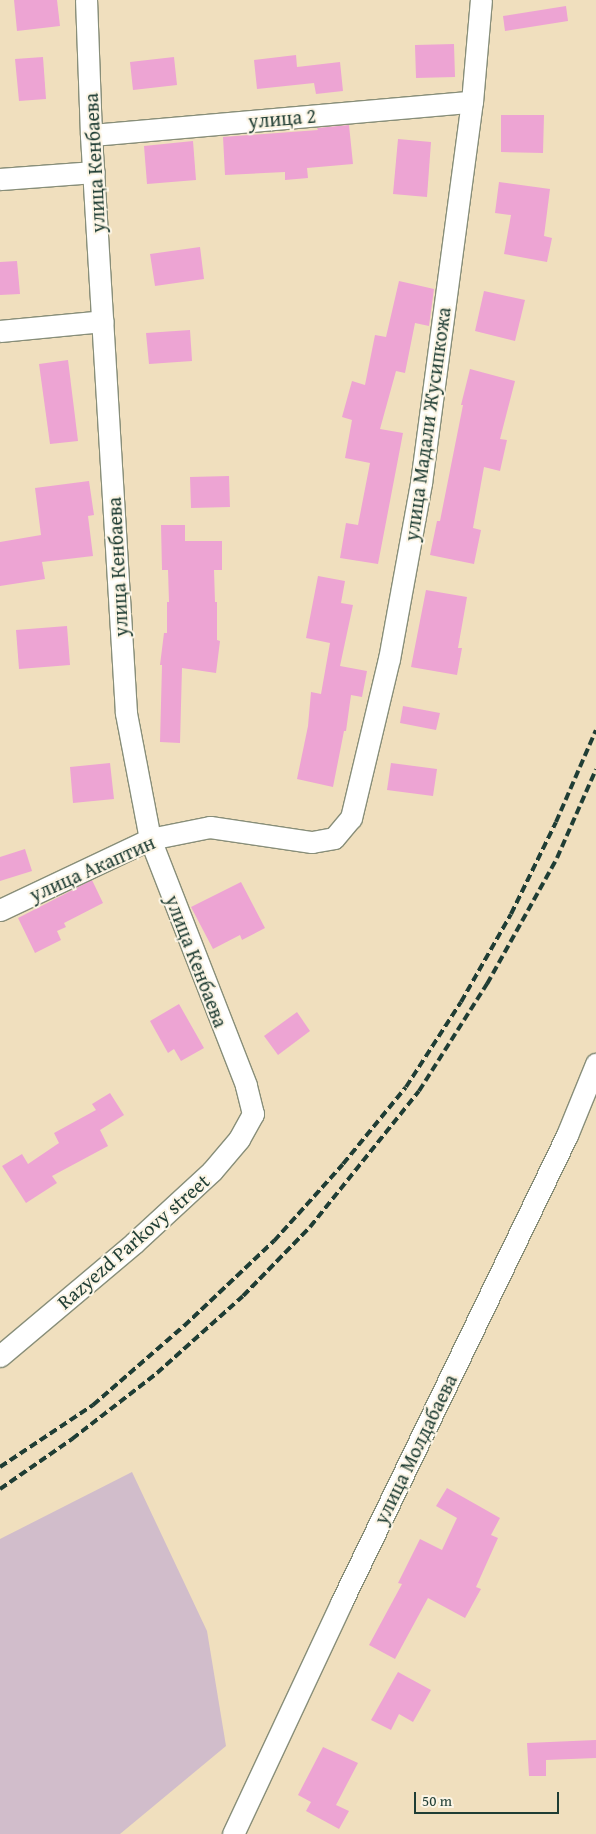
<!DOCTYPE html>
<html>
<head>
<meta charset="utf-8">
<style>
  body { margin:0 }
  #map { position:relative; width:596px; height:1834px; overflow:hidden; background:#f0dfbe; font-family:"Gentium Book Plus",serif }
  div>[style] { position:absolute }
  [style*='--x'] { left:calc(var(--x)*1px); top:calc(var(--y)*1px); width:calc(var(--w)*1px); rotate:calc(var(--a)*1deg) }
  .industrial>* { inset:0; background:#d1bdcb }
  .building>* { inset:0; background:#eda4d3 }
  .roads { filter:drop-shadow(1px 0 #888e79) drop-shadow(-1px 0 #888e79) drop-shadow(0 1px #888e79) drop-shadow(0 -1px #888e79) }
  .minor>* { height:21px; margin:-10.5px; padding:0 10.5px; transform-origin:10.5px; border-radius:10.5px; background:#fff }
  .rail>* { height:4px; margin-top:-2px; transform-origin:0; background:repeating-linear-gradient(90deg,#1f3d34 0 8px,transparent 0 12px) }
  span { translate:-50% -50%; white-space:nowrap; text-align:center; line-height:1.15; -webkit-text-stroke:4px #fcf5e5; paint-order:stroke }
  .street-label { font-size:20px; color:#1f3d34 }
  .scale { position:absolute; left:414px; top:1792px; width:145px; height:22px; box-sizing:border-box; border:2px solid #1f3d34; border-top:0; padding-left:6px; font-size:15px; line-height:18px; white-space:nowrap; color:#1f3d34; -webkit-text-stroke:4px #fcf5e5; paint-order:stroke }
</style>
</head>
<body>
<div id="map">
  <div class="industrial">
    <i style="clip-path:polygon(132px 1472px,207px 1631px,226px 1746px,120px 1834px,0 1834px,0 1539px)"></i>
  </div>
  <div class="building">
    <i style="clip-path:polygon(14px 0,57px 0,60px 26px,17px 31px)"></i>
    <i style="clip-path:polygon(566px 6px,568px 21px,505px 31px,503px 16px)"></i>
    <i style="clip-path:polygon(454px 44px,455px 77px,416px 78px,415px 45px)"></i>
    <i style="clip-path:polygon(296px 55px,297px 67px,340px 62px,343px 91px,316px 94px,314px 83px,257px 89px,254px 60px)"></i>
    <i style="clip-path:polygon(43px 57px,46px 99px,19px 101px,15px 59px)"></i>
    <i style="clip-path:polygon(174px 57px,177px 85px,133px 90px,130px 62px)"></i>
    <i style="clip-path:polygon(501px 115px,544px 115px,543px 153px,501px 152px)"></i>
    <i style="clip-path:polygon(349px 125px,353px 164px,307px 168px,308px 178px,285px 180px,285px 172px,225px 175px,223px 137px,318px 130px,317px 128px)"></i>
    <i style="clip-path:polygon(398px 139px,431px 142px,427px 197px,393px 194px)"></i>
    <i style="clip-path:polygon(193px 141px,196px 180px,147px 184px,144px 146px)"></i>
    <i style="clip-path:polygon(499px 182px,550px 189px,544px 236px,552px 238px,547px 262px,504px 254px,511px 215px,495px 213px)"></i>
    <i style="clip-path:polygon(200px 247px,204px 279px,155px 286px,150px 254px)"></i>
    <i style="clip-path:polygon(17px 261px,20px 294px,0 295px,0 262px)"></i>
    <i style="clip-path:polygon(399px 281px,434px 289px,429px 326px,415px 323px,405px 373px,396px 371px,380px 429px,403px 433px,378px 564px,340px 558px,346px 523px,358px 525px,370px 463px,345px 458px,352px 420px,342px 417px,352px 381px,365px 385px,375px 335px,386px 337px)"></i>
    <i style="clip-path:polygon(484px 291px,525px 300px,515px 341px,475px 331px)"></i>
    <i style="clip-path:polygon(190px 330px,192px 361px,149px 364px,146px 333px)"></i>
    <i style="clip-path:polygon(68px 360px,78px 441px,50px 444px,39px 364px)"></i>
    <i style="clip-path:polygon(470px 369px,515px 381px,500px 439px,507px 440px,500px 471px,484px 467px,473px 528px,481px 530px,474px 564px,430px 555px,437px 521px,440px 521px,463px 405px,461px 405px)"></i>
    <i style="clip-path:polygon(229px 476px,230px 507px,191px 508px,190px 477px)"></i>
    <i style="clip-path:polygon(89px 481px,94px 515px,88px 516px,93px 556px,42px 562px,45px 579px,0 586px,0 542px,41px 535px,35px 488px)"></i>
    <i style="clip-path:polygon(161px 525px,185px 525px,185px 541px,222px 541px,222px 570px,214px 570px,215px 602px,217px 602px,217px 640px,220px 641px,216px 673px,182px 668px,180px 743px,160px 742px,162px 665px,160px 665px,164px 633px,167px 633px,167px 602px,169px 602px,168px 570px,162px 570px)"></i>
    <i style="clip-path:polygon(318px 576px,345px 581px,341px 603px,353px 605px,340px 666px,367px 671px,362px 697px,351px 695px,346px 731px,344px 731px,333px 787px,297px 779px,308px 726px,311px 692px,321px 694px,330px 643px,306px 638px)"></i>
    <i style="clip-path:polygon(426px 590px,467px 597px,458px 648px,462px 648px,457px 675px,411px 667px)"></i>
    <i style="clip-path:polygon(67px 626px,70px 665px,19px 669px,16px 630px)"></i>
    <i style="clip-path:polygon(403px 706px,440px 713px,436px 730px,400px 723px)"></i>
    <i style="clip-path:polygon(110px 763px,114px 799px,73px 803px,70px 767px)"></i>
    <i style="clip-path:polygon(391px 763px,437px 769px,433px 796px,387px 790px)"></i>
    <i style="clip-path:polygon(25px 849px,32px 871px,0 881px,0 857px)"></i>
    <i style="clip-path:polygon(92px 880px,103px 903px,64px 923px,66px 927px,57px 931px,61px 940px,35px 953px,18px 918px)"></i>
    <i style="clip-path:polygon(241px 882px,265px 928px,242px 940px,240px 935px,213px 949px,191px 907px)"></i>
    <i style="clip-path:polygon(179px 1004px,204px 1048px,181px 1061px,174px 1049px,168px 1053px,150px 1021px)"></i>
    <i style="clip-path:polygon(297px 1012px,310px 1031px,278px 1055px,264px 1036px)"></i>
    <i style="clip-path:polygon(110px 1093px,124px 1115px,100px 1130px,108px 1146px,52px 1176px,57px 1183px,26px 1203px,2px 1166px,22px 1154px,28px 1164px,59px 1143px,54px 1133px,96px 1110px,92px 1104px)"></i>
    <i style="clip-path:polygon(447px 1488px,500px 1518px,491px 1535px,498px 1538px,476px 1587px,481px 1589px,465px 1618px,428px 1598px,395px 1659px,369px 1645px,402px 1584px,398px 1583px,420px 1539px,442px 1550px,457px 1518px,436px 1506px)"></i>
    <i style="clip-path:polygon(398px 1672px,431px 1690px,413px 1722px,399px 1714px,391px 1730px,371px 1720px)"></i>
    <i style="clip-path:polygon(596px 1740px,596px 1758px,546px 1760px,546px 1776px,529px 1776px,527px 1743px)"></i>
    <i style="clip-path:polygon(323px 1747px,358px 1763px,336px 1805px,349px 1811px,339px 1829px,306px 1811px,311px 1802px,298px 1795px)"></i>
  </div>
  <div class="roads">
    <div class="minor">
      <i style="--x:91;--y:135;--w:382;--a:-5"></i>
      <i style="--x:0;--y:179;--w:94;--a:-4.3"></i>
      <i style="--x:0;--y:331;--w:103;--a:-5.5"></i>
      <i style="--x:0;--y:910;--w:166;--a:-25.3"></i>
      <i style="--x:150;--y:839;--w:61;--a:-11.3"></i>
      <i style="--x:210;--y:827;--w:103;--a:8.4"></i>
      <i style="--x:312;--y:842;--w:22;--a:-10"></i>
      <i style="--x:334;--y:838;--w:26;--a:-50"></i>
      <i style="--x:351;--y:818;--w:163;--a:-76.6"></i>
      <i style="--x:389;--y:659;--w:179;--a:-79.7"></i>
      <i style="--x:421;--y:483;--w:384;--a:-82.4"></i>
      <i style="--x:472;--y:102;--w:102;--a:-85"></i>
      <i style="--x:0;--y:1356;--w:175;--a:-40.1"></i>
      <i style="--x:134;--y:1243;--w:106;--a:-42.7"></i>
      <i style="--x:212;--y:1171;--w:42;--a:-49.8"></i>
      <i style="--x:239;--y:1139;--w:29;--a:-61"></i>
      <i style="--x:253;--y:1114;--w:30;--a:-104"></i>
      <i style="--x:246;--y:1085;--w:264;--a:-111.3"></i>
      <i style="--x:150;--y:839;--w:128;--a:-100.8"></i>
      <i style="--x:126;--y:713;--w:579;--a:-93.47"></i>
      <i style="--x:91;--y:135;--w:135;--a:-92.1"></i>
      <i style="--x:233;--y:1834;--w:255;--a:-64.9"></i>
      <i style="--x:341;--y:1603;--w:520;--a:-64.22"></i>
      <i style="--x:567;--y:1135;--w:77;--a:-67.8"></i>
    </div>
  </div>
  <div class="rail">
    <i style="--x:0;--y:1467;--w:112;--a:-33.7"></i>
    <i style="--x:93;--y:1405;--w:121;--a:-41"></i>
    <i style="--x:184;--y:1326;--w:124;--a:-43.4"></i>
    <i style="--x:274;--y:1241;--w:103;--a:-48.1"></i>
    <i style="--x:343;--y:1164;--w:99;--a:-50.7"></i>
    <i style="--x:406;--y:1087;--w:101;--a:-57.1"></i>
    <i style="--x:461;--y:1002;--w:101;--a:-60.4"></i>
    <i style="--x:511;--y:914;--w:102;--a:-63.9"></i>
    <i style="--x:556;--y:822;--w:100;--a:-66.5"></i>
    <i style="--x:0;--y:1489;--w:88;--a:-34.8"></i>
    <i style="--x:72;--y:1439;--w:108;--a:-37.8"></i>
    <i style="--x:157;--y:1373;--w:115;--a:-41.8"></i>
    <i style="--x:243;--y:1296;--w:96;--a:-45.8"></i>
    <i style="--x:310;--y:1227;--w:174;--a:-51.3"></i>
    <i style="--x:419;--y:1091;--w:127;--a:-57.6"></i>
    <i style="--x:487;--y:984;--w:144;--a:-60.9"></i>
    <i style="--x:557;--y:858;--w:97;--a:-66.3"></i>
  </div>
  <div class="street-label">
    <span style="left:282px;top:118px;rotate:-5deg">улица 2</span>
    <span style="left:94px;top:163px;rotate:-93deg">улица Кенбаева</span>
    <span style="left:427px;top:424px;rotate:-82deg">улица Мадали Жусипкожа</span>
    <span style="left:117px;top:567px;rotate:-93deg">улица Кенбаева</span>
    <span style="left:92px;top:868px;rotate:-24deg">улица Акаптин</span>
    <span style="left:197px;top:961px;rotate:69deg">улица Кенбаева</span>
    <span style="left:133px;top:1241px;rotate:-41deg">Razyezd Parkovy street</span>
    <span style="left:415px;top:1449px;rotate:-64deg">улица Молдабаева</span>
  </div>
  <div class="scale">50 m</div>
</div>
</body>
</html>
